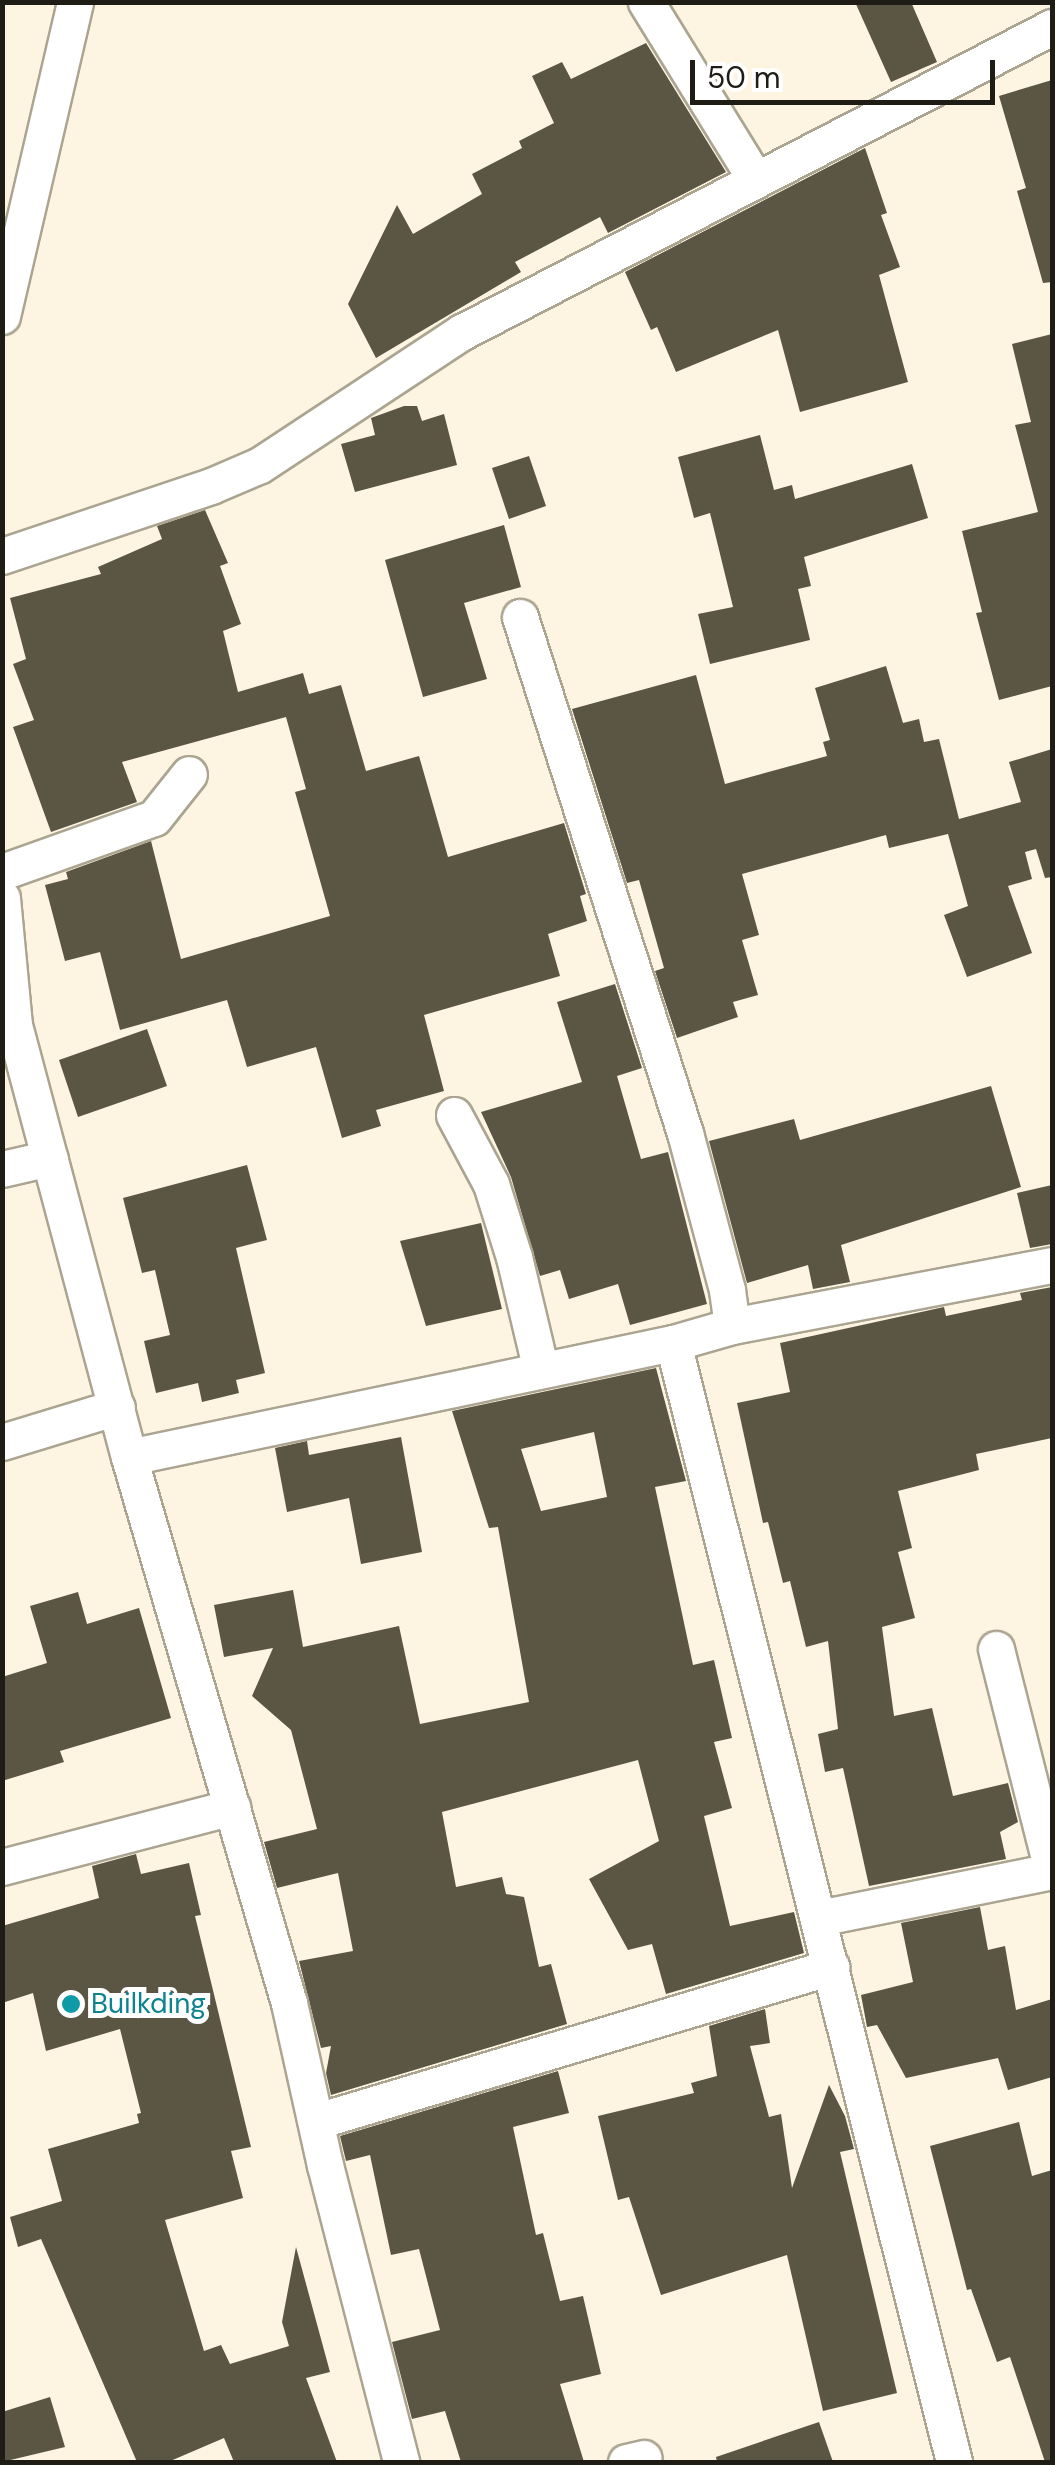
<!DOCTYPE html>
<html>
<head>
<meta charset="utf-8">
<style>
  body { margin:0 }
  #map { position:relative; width:1055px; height:2465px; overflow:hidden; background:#fdf5e1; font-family:"DM Sans",sans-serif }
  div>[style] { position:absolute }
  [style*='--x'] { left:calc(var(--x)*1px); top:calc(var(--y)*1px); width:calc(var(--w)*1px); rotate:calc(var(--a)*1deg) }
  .building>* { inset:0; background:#5b5544 }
  .roads { filter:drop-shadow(2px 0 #aba491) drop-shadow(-2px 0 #aba491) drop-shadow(0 2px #aba491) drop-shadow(0 -2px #aba491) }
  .street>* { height:35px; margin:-17.5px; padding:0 17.5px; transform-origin:17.5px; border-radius:17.5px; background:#fff }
  .dots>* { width:28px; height:28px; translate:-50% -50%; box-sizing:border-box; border:5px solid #fff; border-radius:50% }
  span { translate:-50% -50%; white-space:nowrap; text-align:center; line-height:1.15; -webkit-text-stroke:10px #fff; paint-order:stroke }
  .culture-label { font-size:28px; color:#0d838f }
  .left { translate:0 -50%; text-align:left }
  .frame { position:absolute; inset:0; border:5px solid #1f1c15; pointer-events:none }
  .scale { position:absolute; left:690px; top:60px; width:305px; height:45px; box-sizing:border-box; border:5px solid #1f1c15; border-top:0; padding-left:12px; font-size:30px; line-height:35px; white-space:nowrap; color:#1f1c15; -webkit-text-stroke:8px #fff; paint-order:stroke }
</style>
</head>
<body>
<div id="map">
  <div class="building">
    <i style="clip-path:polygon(855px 2px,911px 2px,937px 62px,891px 82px)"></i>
    <i style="clip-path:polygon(646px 43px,726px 172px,608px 233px,600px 217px,515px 262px,521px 272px,376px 358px,348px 304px,397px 205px,413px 234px,482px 194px,472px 174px,522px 148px,519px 141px,554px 123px,532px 76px,562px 62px,571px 79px)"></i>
    <i style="clip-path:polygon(1052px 80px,1052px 282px,1043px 283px,1017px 191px,1026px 188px,999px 96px)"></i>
    <i style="clip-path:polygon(865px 148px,887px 213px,881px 215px,900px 267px,879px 275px,908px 382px,800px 412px,778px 330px,676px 372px,657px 327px,651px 330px,625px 272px)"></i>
    <i style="clip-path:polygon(1052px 334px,1052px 686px,999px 700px,976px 613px,982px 612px,962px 531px,1038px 512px,1015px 425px,1031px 422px,1012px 344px)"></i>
    <i style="clip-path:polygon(404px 406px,417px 406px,422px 421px,444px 414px,457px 465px,355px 492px,341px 444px,375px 435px,371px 418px)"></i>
    <i style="clip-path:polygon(760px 435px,774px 490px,792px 485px,795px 499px,912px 464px,928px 518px,804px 557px,811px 586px,798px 589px,810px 640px,710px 664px,698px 614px,733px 607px,710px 513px,694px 518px,678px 457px)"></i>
    <i style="clip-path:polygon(529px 456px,546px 506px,509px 519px,492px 468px)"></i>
    <i style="clip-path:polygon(205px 510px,228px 563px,220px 566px,241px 624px,223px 631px,238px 692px,303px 673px,309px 694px,341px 685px,366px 771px,419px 756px,448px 857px,564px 823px,586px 894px,580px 896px,587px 921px,548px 934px,560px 976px,424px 1015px,444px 1091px,376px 1110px,381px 1126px,342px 1138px,316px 1047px,247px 1067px,227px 1000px,120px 1030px,100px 952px,65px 961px,45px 885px,68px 879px,66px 872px,151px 841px,181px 959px,330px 916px,295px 792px,306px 789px,286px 717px,122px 762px,137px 802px,51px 832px,13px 727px,34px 720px,13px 664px,26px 659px,10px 598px,101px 574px,98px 567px,162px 539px,157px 526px)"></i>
    <i style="clip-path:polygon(504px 525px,521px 587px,464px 603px,487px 679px,423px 697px,385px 560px)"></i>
    <i style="clip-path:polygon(886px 666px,903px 723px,919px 719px,924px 742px,939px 739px,959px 819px,1021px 802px,1009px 762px,1052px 749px,1052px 877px,1045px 878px,1036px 849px,1025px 852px,1032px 879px,1008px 886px,1032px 953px,967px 977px,944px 915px,968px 906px,948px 834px,889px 848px,886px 835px,742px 874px,759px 935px,742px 940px,758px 995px,733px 1002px,738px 1017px,677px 1038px,655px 971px,664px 968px,639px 880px,627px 883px,572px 709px,696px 675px,725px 784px,827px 756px,823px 742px,830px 740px,815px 688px)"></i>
    <i style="clip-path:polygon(615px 984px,642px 1068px,617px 1076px,641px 1159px,668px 1152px,707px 1304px,630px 1325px,618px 1284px,569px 1299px,560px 1270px,540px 1276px,511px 1177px,481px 1112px,582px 1082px,557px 1002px)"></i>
    <i style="clip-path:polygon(147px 1029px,167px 1086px,78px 1117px,59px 1060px)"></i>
    <i style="clip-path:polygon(991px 1086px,1021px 1187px,841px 1245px,850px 1282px,813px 1289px,808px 1265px,747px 1283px,709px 1141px,794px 1119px,800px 1140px)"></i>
    <i style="clip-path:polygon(247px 1165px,267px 1240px,236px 1248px,265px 1373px,236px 1380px,239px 1393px,202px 1402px,198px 1383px,156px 1393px,144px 1341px,170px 1335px,155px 1270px,142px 1273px,123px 1198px)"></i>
    <i style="clip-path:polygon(1052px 1185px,1052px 1244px,1030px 1248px,1017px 1193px)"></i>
    <i style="clip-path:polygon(481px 1223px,502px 1309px,426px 1326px,400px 1241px)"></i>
    <i style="clip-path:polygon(1052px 1287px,1052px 1438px,976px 1454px,979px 1470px,898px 1491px,912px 1548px,898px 1552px,915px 1618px,882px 1627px,894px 1716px,932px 1708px,953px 1796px,1008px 1783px,1018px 1822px,1000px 1832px,1006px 1859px,869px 1886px,843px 1768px,825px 1772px,818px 1734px,838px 1729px,828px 1641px,806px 1647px,790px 1581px,783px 1583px,768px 1522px,763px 1523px,737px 1403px,790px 1392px,780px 1343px,944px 1307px,946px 1316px,1022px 1300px,1020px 1293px)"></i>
    <i style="clip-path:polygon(evenodd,656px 1368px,686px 1481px,655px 1487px,693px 1665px,714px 1660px,732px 1738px,714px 1742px,732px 1808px,704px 1816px,730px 1926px,794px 1912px,804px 1953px,666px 1994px,652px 1944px,628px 1950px,589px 1879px,659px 1841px,638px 1760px,442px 1812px,456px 1887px,502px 1877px,506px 1894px,524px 1897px,539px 1967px,551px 1964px,567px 2024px,331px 2095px,326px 2073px,331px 2046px,321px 2048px,299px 1961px,353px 1951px,338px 1873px,277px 1888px,264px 1842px,317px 1829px,291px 1730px,252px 1696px,273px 1648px,224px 1657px,214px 1605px,293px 1590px,303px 1647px,399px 1626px,420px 1724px,529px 1702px,498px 1527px,489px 1528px,452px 1411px,656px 1368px,594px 1432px,607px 1497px,541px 1511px,521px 1449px,594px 1432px)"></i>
    <i style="clip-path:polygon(401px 1437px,422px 1552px,361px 1564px,349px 1498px,287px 1512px,275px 1448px,307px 1441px,309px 1455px)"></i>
    <i style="clip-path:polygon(78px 1592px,87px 1624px,139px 1608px,171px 1718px,60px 1751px,64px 1762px,2px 1781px,2px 1677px,47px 1663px,30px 1606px)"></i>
    <i style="clip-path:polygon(136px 1854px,141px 1874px,189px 1863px,201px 1915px,195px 1916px,251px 2147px,231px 2151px,243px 2198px,165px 2220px,204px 2351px,221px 2345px,230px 2364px,289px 2346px,282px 2322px,296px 2247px,330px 2372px,306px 2378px,337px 2462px,234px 2462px,224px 2438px,168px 2462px,137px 2462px,41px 2239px,18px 2247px,10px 2217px,62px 2201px,48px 2149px,139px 2123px,137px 2114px,141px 2113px,120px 2029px,46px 2051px,33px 1993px,2px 2003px,2px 1926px,99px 1898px,92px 1866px)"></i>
    <i style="clip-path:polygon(980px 1907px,988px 1950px,1005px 1946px,1016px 2010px,1052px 1999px,1052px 2077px,1008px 2090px,998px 2058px,906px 2078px,877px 2025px,867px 2027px,861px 1995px,913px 1982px,901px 1923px)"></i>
    <i style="clip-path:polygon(765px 2009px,770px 2043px,750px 2046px,769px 2117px,781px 2114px,792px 2188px,829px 2085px,845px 2116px,854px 2149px,840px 2152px,897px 2393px,823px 2411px,787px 2255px,661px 2295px,629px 2197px,618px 2200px,598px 2116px,694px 2093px,691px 2083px,717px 2076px,709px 2026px)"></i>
    <i style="clip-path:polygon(558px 2071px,569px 2113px,513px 2127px,536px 2235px,543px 2233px,560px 2301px,583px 2296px,601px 2374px,560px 2384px,584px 2462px,461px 2462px,445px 2411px,412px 2419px,392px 2342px,440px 2330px,419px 2249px,391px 2255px,370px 2155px,346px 2161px,340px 2136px)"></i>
    <i style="clip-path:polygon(1019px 2122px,1032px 2176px,1052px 2170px,1052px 2462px,1045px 2462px,1010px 2357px,997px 2362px,971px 2289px,967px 2290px,930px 2146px)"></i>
    <i style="clip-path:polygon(50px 2397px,65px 2447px,2px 2462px,2px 2412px)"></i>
    <i style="clip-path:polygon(819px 2422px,833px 2462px,717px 2462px,716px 2457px)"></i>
  </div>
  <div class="roads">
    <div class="street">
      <i style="--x:646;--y:2;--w:209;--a:58.3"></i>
      <i style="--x:2;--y:316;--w:322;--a:-76.9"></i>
      <i style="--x:2;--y:556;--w:220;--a:-18.5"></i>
      <i style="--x:211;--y:486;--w:53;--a:-23.2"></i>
      <i style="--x:260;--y:465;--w:242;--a:-33.4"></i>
      <i style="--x:462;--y:332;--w:664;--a:-27.34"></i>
      <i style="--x:520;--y:617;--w:542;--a:72.27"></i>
      <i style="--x:685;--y:1133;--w:163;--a:75"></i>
      <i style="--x:727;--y:1290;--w:36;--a:82"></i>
      <i style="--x:2;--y:872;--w:161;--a:-19.6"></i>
      <i style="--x:154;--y:818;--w:56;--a:-51.5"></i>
      <i style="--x:2;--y:898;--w:128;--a:84.6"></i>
      <i style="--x:14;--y:1025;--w:447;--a:75.1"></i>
      <i style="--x:129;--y:1457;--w:569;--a:73.67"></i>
      <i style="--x:289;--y:2003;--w:166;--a:77.5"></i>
      <i style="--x:325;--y:2165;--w:307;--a:75.6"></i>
      <i style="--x:454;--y:1115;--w:78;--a:61.8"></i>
      <i style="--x:491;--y:1184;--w:77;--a:72.5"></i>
      <i style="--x:514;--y:1257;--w:116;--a:76.6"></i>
      <i style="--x:2;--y:1169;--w:49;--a:-12.9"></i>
      <i style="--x:673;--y:1343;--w:1154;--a:75.9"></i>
      <i style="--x:2;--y:1442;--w:120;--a:-16.9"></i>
      <i style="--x:129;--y:1457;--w:556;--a:-11.84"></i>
      <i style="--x:673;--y:1343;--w:61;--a:-16.1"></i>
      <i style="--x:732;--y:1326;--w:326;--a:-10.8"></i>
      <i style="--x:996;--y:1649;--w:229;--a:75.8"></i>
      <i style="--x:2;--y:1867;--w:238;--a:-14.6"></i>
      <i style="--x:819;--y:1918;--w:238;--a:-11.4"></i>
      <i style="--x:317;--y:2121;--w:537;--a:-16.68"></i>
      <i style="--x:626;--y:2462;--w:18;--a:-13"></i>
    </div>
  </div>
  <div class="dots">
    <i style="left:71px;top:2004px;background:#0f9aa8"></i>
  </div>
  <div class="culture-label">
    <span class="left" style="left:91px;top:2004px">Builkding</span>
  </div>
  <div class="frame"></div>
  <div class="scale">50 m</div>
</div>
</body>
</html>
